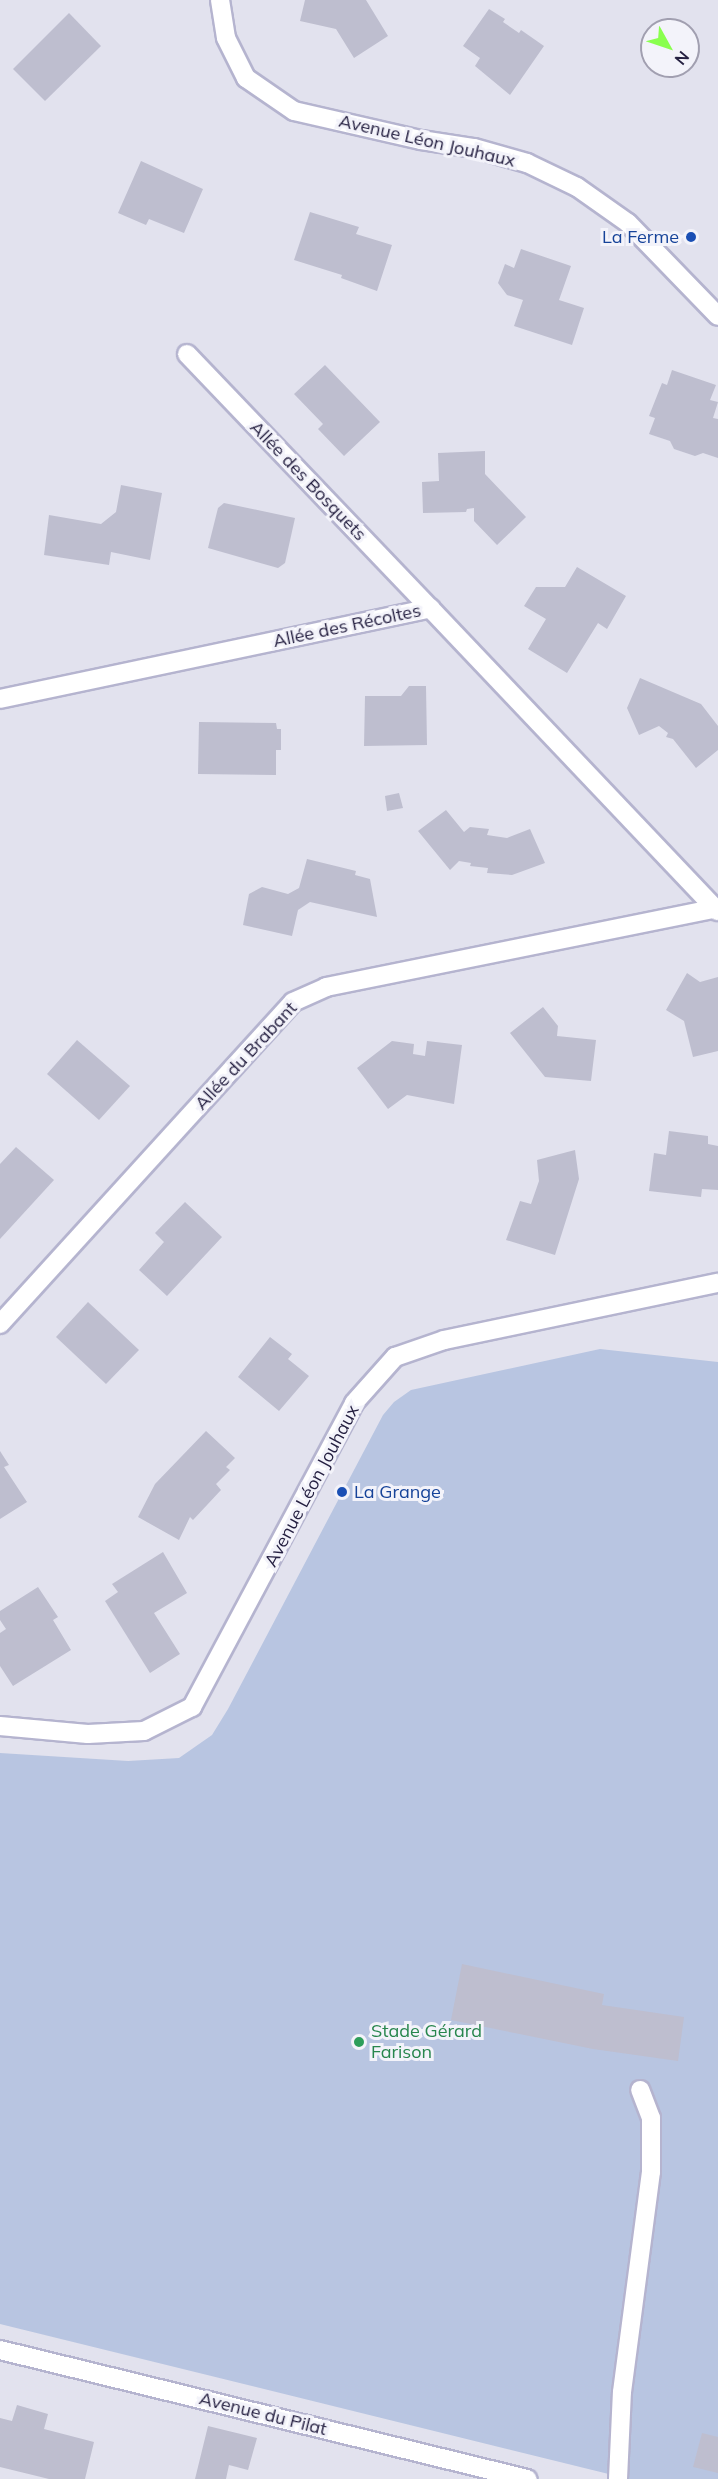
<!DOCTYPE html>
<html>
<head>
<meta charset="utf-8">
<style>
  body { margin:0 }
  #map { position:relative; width:718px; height:2479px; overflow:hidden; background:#e2e2ee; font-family:Mulish,sans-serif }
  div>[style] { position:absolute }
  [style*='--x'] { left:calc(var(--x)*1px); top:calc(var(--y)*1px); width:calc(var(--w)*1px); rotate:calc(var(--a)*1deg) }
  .green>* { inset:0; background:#b8c5e1 }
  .building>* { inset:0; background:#bebecf }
  .roads { filter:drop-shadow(2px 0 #b5b4cf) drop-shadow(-2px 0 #b5b4cf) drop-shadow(0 2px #b5b4cf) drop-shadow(0 -2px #b5b4cf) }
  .lane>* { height:18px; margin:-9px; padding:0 9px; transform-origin:9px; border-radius:9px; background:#fff }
  .street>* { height:18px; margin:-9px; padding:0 9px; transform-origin:9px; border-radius:9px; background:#fff }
  .secondary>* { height:18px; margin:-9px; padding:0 9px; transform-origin:9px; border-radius:9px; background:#fff }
  .dots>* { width:16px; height:16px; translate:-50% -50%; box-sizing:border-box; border:3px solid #f3f3fa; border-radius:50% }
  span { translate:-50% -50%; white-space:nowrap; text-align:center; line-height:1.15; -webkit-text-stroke:6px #f3f3fa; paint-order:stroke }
  .street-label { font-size:18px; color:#252041 }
  .transit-label { font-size:18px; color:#164399 }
  .right { translate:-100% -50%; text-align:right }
  .left { translate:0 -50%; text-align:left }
  .leisure-label { font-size:18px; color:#27864d }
  .north { position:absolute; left:640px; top:18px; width:60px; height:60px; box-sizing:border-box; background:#f3f3fa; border:2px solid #a19fb0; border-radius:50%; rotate:130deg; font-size:16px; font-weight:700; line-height:24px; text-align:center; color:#252041 }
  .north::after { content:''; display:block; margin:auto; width:21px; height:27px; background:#89ff4e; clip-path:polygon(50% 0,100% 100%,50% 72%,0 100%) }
</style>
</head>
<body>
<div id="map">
  <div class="green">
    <i style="clip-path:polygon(600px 1349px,718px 1362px,718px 2479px,629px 2479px,0 2324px,0 1753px,128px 1761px,179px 1758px,212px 1735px,228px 1709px,383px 1415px,394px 1402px,411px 1390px)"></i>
  </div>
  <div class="building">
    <i style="clip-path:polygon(305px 0,366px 0,388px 36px,354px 58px,336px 29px,300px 21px)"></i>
    <i style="clip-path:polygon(489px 9px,505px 19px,503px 22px,519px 33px,521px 30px,544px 46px,510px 95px,475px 66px,480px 58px,463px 46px)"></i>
    <i style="clip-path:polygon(69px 13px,101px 46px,45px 101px,13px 69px)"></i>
    <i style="clip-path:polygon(141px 161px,203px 189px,184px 233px,149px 219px,146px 225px,118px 213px)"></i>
    <i style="clip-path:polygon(310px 212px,359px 227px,356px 234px,392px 245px,377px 291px,341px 278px,342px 275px,294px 260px)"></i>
    <i style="clip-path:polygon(521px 249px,571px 266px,559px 300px,584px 308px,572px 345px,514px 326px,523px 300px,507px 295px,498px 283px,505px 264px,514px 268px)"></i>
    <i style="clip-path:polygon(325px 365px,380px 422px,344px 456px,318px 429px,323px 424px,294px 394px)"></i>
    <i style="clip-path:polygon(672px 370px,716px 385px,710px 400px,718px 402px,713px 418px,718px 419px,718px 458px,703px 453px,695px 456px,674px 449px,670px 441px,649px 434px,655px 418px,649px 416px,662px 383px,667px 385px)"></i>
    <i style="clip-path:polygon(485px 451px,485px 474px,526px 517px,497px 545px,474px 521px,474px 508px,467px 509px,466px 512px,423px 513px,422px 482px,439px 481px,438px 453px)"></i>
    <i style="clip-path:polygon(121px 485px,162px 493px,150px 560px,111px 552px,109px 565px,44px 555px,49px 515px,101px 524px,116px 512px)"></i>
    <i style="clip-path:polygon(224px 503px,295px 518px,285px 563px,278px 568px,208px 548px,218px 508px)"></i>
    <i style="clip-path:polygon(577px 567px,626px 596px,607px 629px,598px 623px,567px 673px,528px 649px,546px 619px,524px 606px,536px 587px,565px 587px)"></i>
    <i style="clip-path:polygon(640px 678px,701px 704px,718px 726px,718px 750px,696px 768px,673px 739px,666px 737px,668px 733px,659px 726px,639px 735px,627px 708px)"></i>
    <i style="clip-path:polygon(409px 686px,426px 686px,427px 745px,364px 746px,365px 696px,401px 696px)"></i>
    <i style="clip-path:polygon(199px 722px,276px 723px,277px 729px,281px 729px,281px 750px,276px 750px,276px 775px,198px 774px)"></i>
    <i style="clip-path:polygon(399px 793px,403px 808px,387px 811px,385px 796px)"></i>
    <i style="clip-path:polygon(446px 810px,464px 832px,470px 827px,489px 829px,487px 835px,507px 838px,530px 829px,545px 863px,512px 875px,487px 873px,488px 868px,470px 866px,471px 863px,459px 861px,450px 870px,418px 831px)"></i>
    <i style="clip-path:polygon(307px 859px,356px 871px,355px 875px,370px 879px,377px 917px,310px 902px,298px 910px,292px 936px,243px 925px,249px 894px,262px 887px,288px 894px,299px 888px)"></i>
    <i style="clip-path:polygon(687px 973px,700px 982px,718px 977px,718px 1051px,693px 1057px,684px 1021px,666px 1010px)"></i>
    <i style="clip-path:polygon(543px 1007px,558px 1026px,557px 1036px,596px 1040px,591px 1081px,545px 1077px,510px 1033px)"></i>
    <i style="clip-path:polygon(77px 1040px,130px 1086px,99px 1120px,47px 1074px)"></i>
    <i style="clip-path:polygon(392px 1041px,414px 1044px,413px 1054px,425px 1056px,427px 1041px,462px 1045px,454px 1104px,407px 1095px,388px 1109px,357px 1068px)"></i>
    <i style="clip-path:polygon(669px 1131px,708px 1136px,708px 1144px,718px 1146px,718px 1190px,702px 1189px,701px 1197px,649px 1191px,654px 1153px,666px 1155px)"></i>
    <i style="clip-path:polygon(16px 1147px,54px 1180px,0 1239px,0 1164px)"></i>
    <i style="clip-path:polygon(575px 1150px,579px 1179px,555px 1255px,506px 1240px,520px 1201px,531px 1204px,539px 1181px,537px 1160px)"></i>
    <i style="clip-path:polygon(185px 1202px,222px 1237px,167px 1296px,139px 1270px,164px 1242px,155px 1233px)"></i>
    <i style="clip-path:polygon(88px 1302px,139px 1350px,106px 1384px,56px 1337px)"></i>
    <i style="clip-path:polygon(270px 1337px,292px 1354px,288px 1359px,309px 1376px,279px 1411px,238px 1377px)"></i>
    <i style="clip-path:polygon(206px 1431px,235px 1458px,226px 1467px,230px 1470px,216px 1484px,221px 1490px,193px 1520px,190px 1517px,179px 1540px,138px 1517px,155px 1484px)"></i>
    <i style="clip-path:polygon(0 1451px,9px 1465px,4px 1467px,27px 1502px,0 1519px)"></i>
    <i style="clip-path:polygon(163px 1552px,187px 1593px,154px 1613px,180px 1654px,150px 1673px,105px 1601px,118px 1592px,112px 1584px)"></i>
    <i style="clip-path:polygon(38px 1587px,58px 1617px,53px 1620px,71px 1650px,13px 1686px,0 1666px,0 1633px,6px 1629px,0 1620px,0 1611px)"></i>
    <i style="clip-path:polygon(462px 1964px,604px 1994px,602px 2005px,684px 2017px,678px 2061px,593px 2049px,451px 2020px)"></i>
    <i style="clip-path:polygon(17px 2405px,48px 2414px,44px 2429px,94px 2442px,85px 2479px,49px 2479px,0 2467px,0 2418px,12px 2421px)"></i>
    <i style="clip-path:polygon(208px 2426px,257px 2438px,248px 2470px,229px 2465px,226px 2479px,195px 2479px)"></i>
    <i style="clip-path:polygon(702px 2433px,718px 2437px,718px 2473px,693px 2467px)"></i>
  </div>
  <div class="roads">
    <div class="lane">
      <i style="--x:618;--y:2479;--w:87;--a:-87.4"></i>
      <i style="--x:622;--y:2392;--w:222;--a:-82.5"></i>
      <i style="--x:651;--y:2172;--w:54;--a:-90"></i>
      <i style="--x:651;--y:2118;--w:30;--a:-111"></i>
    </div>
    <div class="street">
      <i style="--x:187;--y:354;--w:352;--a:46.3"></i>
      <i style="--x:0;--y:699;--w:440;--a:-11.9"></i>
      <i style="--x:430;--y:608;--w:418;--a:46.5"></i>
      <i style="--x:0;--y:1324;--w:435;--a:-47.7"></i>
      <i style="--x:293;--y:1002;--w:36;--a:-24"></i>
      <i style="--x:326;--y:987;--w:400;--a:-11.4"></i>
    </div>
    <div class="secondary">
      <i style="--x:220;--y:0;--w:38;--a:81"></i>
      <i style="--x:226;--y:38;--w:45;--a:63.4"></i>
      <i style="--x:246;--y:78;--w:58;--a:34.5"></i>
      <i style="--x:294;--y:111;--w:130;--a:12.9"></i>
      <i style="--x:421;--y:140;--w:54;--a:8.6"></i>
      <i style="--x:474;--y:148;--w:55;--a:15.8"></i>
      <i style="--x:527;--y:163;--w:55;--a:25.6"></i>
      <i style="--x:577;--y:187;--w:62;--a:35.2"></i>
      <i style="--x:628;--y:223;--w:129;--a:45.9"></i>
      <i style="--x:0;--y:1726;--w:88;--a:5.2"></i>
      <i style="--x:88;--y:1734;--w:56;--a:-3.1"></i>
      <i style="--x:144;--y:1731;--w:54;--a:-26.6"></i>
      <i style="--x:192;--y:1707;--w:344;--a:-61.9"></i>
      <i style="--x:354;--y:1403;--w:62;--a:-48.3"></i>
      <i style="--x:395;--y:1357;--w:52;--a:-19.1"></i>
      <i style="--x:444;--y:1340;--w:280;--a:-11.8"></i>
      <i style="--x:0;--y:2350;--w:543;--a:13.75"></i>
    </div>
  </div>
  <div class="dots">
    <i style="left:691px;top:237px;background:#1a4fb4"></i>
    <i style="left:342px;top:1492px;background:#1a4fb4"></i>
    <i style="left:359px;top:2042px;background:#2e9e5b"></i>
  </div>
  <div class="street-label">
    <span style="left:427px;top:141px;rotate:13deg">Avenue Léon Jouhaux</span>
    <span style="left:308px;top:481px;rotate:46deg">Allée des Bosquets</span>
    <span style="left:347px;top:626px;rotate:-12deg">Allée des Récoltes</span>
    <span style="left:246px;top:1056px;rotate:-47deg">Allée du Brabant</span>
    <span style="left:312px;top:1486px;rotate:-62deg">Avenue Léon Jouhaux</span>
    <span style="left:263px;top:2414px;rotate:14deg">Avenue du Pilat</span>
  </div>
  <div class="transit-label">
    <span class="right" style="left:679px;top:237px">La Ferme</span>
    <span class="left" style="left:354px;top:1492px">La Grange</span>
  </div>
  <div class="leisure-label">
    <span class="left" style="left:371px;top:2042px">Stade Gérard<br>Farison</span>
  </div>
  <div class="north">N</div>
</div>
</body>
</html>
